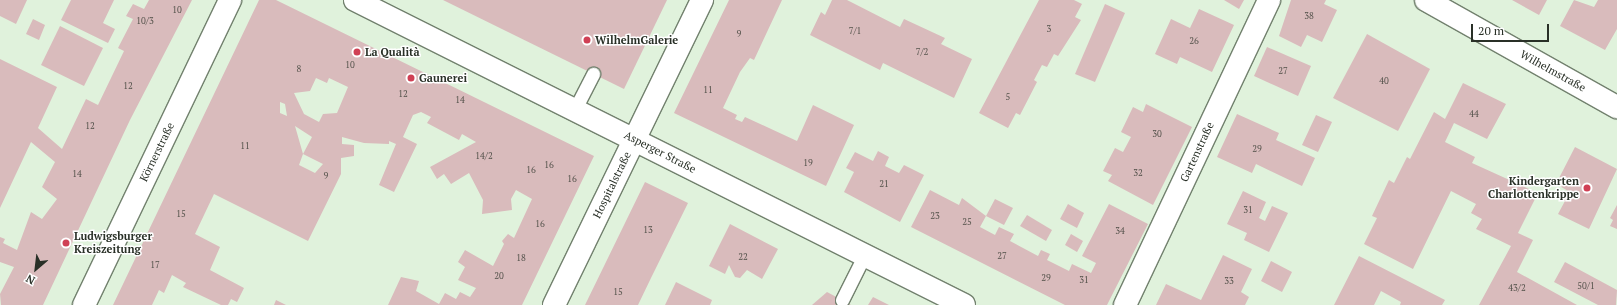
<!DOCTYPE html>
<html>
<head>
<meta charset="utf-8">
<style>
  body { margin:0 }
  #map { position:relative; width:1617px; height:305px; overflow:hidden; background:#e0f2dc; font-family:"PT Serif",serif }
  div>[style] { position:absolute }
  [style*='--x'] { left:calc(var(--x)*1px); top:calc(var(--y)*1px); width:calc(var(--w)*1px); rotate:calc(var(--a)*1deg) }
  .building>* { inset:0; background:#d9bbbc }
  .roads { filter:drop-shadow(1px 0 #72816e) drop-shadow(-1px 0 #72816e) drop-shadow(0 1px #72816e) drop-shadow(0 -1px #72816e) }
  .lane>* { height:13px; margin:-6.5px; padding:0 6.5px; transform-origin:6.5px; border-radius:6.5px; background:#fff }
  .street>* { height:22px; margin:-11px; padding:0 11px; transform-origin:11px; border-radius:11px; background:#fff }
  .dots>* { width:11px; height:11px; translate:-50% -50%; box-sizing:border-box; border:2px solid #fff; border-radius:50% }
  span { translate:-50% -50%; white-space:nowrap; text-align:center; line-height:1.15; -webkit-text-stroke:3px #fff; paint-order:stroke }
  .number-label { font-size:9px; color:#55534c }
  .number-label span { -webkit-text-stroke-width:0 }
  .poi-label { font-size:11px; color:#293027; font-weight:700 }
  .left { translate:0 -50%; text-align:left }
  .right { translate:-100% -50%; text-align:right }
  .street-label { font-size:11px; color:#293027 }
  .north { position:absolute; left:16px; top:249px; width:40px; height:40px; -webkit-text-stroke:3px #fff; paint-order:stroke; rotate:208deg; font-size:11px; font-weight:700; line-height:16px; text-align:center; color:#293027 }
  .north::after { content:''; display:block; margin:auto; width:14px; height:18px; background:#293027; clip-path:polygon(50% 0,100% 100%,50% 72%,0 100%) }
  .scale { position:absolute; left:1471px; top:24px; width:78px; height:18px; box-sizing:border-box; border:2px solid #293027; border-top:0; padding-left:5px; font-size:12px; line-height:14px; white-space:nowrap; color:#293027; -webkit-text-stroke:3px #fff; paint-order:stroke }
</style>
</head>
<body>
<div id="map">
  <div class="building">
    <i style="clip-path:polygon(0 0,27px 0,16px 24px,0 16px)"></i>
    <i style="clip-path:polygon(71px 0,114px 0,103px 23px,115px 29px,108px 43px,61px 20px)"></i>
    <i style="clip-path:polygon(149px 0,192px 0,130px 120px,43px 305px,1px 305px,0 294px,14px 267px,0 262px,0 237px,5px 239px,3px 243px,17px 250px,31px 212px,42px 219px,57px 199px,42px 187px,55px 162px,31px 142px,0 208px,0 59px,57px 87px,38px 128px,62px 149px,86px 99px,98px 105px,124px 51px,118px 48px,133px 19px,126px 16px,133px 4px,144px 9px)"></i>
    <i style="clip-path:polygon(evenodd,259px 0,276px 0,594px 156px,522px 305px,388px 305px,401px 277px,419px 281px,416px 291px,439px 304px,445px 293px,456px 299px,460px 292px,470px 297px,476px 288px,458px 280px,465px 267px,458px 262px,465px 250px,493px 266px,504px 244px,502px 241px,508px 234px,514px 238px,532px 199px,516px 190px,511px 199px,512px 210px,482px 214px,483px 200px,469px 173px,451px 184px,444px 174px,437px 179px,430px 167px,476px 142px,462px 134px,459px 140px,427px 123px,431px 117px,421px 112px,413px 115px,403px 137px,417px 144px,394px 192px,379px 185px,396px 144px,389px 141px,389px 144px,364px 143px,342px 137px,342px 144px,354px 145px,354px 156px,341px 158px,341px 174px,308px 241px,214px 194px,195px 234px,220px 247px,210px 270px,244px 288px,237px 302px,231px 299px,228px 305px,221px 305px,183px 287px,186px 283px,172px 275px,164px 293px,159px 290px,152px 305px,113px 305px,259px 0,316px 78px,327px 83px,329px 78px,348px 87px,337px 113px,323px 114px,319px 122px,304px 114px,294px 93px,310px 91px,316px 78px,259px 0,280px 102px,285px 104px,287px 116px,280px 113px,280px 102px,259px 0,295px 126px,312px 137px,303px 154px,323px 164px,315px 173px,299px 165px,303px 154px,295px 126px)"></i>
    <i style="clip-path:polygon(443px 0,667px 0,624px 89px)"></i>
    <i style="clip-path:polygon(729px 0,782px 0,754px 60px,750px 58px,740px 72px,723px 108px,737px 115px,735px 119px,742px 122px,745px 117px,797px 141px,813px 105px,854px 125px,826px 186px,674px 113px)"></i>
    <i style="clip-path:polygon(832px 0,847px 0,900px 27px,904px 19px,945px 38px,941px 44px,972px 59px,954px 98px,883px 63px,880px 70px,810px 35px,821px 12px,825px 15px)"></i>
    <i style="clip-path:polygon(1039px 0,1074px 0,1082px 4px,1075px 17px,1081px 20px,1058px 56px,1054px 54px,1047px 67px,1042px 65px,1034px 80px,1037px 82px,1020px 115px,1016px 113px,1008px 128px,979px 113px)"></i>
    <i style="clip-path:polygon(1224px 0,1244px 0,1239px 9px)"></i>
    <i style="clip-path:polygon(1291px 0,1326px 0,1324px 4px,1337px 10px,1322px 42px,1307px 35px,1301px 47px,1279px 36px)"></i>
    <i style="clip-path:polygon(1512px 0,1547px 0,1539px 15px)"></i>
    <i style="clip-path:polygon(1574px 0,1594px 7px,1598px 0,1617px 0,1617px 29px,1605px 50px,1560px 26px)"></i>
    <i style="clip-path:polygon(1105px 4px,1125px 13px,1095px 82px,1075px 74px)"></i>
    <i style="clip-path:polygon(1199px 9px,1234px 25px,1212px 72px,1180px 57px,1177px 64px,1155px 54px,1171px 19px,1190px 28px)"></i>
    <i style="clip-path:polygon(33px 19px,45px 25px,39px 40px,26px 34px)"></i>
    <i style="clip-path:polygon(60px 26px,103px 48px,84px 86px,41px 65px)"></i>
    <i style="clip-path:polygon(1367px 34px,1430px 69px,1398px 131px,1333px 98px)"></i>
    <i style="clip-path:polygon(1267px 47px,1311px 66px,1298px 96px,1254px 76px)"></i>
    <i style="clip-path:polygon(1463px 83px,1506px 104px,1487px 139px,1454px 123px,1445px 142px,1475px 157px,1472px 163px,1538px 193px,1518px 233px,1533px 240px,1517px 272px,1577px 305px,1479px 305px,1511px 246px,1476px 229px,1482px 219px,1471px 213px,1476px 204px,1451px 191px,1413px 269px,1364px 244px,1377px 218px,1372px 216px,1389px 180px,1394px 183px,1407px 157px,1410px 159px,1434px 112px,1445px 119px)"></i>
    <i style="clip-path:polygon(1146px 104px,1192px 127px,1153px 205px,1108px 181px,1112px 175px,1103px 171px,1115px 148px,1123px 152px,1131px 137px,1121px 132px,1133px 107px,1143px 112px)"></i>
    <i style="clip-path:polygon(1237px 114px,1279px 133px,1276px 140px,1315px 158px,1302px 186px,1256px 164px,1252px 173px,1217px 157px)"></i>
    <i style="clip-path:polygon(1316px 115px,1332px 122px,1318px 152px,1302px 145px)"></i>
    <i style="clip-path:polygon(1575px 147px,1617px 169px,1589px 229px,1558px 214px,1565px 201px,1559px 198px,1562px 192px,1568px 196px,1570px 192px,1556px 184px)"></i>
    <i style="clip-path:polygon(878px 151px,889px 157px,885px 166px,899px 173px,904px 165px,924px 175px,900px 222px,844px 192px,854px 172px,846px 168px,855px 152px,873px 161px)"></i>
    <i style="clip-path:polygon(645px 182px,688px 203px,651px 278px,638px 305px,585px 305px)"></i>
    <i style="clip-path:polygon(930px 190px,959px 205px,962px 198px,986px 216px,995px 199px,1013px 208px,1004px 225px,986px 216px,980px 227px,995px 235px,999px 227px,1014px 234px,1010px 241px,1038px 256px,1041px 250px,1050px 254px,1047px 260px,1069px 271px,1072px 264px,1091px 273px,1096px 263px,1082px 256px,1109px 204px,1148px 224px,1107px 305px,1065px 305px,911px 227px)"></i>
    <i style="clip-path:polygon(1243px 191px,1266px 202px,1259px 218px,1265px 221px,1272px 206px,1288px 213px,1269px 252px,1244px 240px,1247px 233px,1227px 224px)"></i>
    <i style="clip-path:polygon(1068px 204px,1084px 213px,1077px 228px,1060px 219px)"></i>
    <i style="clip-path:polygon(1617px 205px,1617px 229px,1610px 226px,1613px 220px,1610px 218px)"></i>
    <i style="clip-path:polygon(1027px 215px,1052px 230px,1046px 241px,1020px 226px)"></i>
    <i style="clip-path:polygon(730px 224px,778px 249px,762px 279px,747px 270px,740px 278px,735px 277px,729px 265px,725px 274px,709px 266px)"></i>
    <i style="clip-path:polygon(1071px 234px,1083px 241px,1077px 252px,1065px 245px)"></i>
    <i style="clip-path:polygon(1223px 255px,1252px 269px,1241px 292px,1249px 297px,1245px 305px,1156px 305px,1166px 284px,1201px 300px)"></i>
    <i style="clip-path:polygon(1359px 256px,1445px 300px,1442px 305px,1400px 305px,1401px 302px,1381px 291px,1374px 305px,1334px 305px)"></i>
    <i style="clip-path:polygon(1271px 261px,1292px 272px,1282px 292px,1261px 281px)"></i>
    <i style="clip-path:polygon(1565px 262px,1617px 290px,1616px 305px,1598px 305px,1554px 282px)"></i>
    <i style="clip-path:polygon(676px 282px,712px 300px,710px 305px,665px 305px)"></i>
    <i style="clip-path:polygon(827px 292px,842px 300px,851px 305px,812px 305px)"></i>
    <i style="clip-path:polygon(873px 297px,889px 305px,868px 305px)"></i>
    <i style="clip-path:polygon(276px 300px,286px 305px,274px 305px)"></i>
  </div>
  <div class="roads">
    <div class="lane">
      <i style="--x:574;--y:111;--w:42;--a:-62.8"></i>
      <i style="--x:842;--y:300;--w:49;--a:-63.4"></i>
    </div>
    <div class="street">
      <i style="--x:355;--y:0;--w:681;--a:26.6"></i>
      <i style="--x:1426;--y:0;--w:219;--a:29.3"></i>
      <i style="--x:84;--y:305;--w:338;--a:-64.4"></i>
      <i style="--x:554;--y:305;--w:339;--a:-64.1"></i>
      <i style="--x:1125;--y:305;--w:337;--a:-64.7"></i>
    </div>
  </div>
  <div class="dots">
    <i style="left:587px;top:40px;background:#d04055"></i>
    <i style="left:357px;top:52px;background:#d04055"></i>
    <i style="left:411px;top:78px;background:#d04055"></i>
    <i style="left:1587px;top:188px;background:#d04055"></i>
    <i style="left:66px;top:243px;background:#d04055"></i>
  </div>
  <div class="number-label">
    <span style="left:177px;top:10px">10</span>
    <span style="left:1309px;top:16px">38</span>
    <span style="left:145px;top:21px">10/3</span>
    <span style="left:1049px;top:29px">3</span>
    <span style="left:855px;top:31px">7/1</span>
    <span style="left:739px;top:34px">9</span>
    <span style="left:1194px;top:41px">26</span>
    <span style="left:922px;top:52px">7/2</span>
    <span style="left:350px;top:65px">10</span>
    <span style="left:299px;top:69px">8</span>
    <span style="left:1283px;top:71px">27</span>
    <span style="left:1384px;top:81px">40</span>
    <span style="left:128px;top:86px">12</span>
    <span style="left:708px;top:90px">11</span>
    <span style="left:403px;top:94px">12</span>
    <span style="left:1008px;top:97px">5</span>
    <span style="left:460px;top:100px">14</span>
    <span style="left:1474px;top:114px">44</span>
    <span style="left:90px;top:126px">12</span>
    <span style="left:1157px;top:134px">30</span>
    <span style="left:245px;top:146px">11</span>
    <span style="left:1257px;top:149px">29</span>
    <span style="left:484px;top:156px">14/2</span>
    <span style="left:808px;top:163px">19</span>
    <span style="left:549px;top:165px">16</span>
    <span style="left:531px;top:170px">16</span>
    <span style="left:1138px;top:173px">32</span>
    <span style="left:77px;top:174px">14</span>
    <span style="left:326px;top:176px">9</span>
    <span style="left:572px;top:179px">16</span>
    <span style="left:884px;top:184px">21</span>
    <span style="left:1248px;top:210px">31</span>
    <span style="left:181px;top:214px">15</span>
    <span style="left:935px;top:216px">23</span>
    <span style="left:967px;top:222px">25</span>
    <span style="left:540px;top:224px">16</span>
    <span style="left:648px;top:230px">13</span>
    <span style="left:1120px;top:231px">34</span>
    <span style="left:1002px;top:256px">27</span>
    <span style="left:743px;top:257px">22</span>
    <span style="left:521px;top:258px">18</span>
    <span style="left:155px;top:265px">17</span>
    <span style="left:499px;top:276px">20</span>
    <span style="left:1046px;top:278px">29</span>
    <span style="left:1084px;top:280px">31</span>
    <span style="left:1229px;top:281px">33</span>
    <span style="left:1586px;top:286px">50/1</span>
    <span style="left:1517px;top:288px">43/2</span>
    <span style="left:618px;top:292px">15</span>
  </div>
  <div class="poi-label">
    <span class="left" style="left:595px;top:40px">WilhelmGalerie</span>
    <span class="left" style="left:365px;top:52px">La Qualità</span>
    <span class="left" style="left:419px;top:78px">Gaunerei</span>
    <span class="right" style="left:1579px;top:188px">Kindergarten<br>Charlottenkrippe</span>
    <span class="left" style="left:74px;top:243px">Ludwigsburger<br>Kreiszeitung</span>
  </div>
  <div class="street-label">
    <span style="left:1553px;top:71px;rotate:29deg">Wilhelmstraße</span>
    <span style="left:157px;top:152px;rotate:-64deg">Körnerstraße</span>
    <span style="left:660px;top:152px;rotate:27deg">Asperger Straße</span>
    <span style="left:1197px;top:152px;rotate:-65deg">Gartenstraße</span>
    <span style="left:612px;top:185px;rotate:-64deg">Hospitalstraße</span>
  </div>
  <div class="north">N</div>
  <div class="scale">20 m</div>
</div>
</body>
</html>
